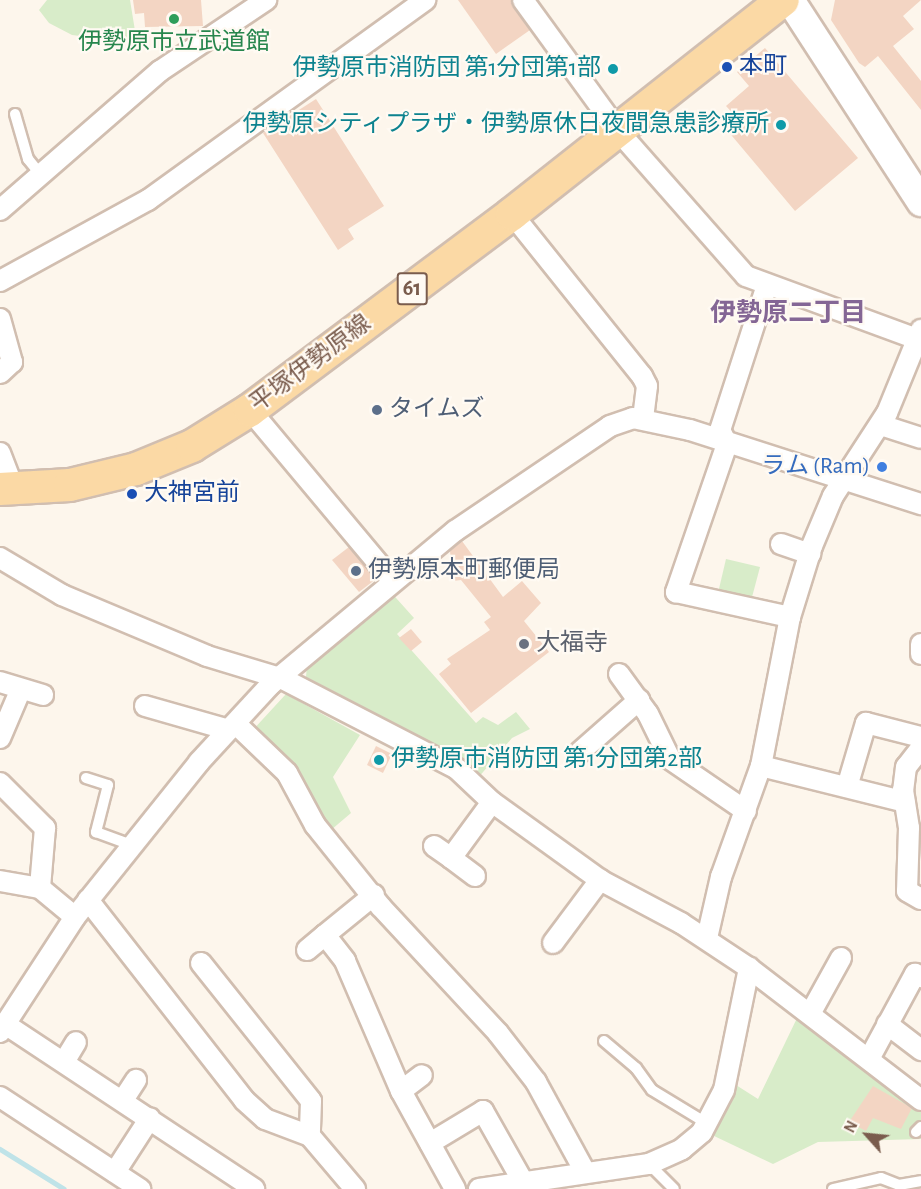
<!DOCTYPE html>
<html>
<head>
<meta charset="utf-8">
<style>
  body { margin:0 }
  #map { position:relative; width:921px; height:1189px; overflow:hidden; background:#fdf6ec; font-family:"Alegreya Sans","Noto Sans JP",sans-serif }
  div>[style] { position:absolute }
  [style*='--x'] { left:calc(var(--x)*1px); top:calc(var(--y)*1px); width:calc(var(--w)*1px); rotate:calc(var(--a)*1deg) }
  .green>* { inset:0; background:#d8ecc9 }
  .stream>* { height:5px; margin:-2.5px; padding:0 2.5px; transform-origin:2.5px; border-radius:2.5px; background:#bfe3e8 }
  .building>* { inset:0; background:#f3d5c3 }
  .roads { filter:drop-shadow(2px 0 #d1beb0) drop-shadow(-2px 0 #d1beb0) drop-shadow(0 2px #d1beb0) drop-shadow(0 -2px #d1beb0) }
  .lane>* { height:10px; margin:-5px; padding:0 5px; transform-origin:5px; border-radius:5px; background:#fff }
  .street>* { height:20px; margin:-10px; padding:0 10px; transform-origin:10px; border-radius:10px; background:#fff }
  .secondary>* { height:28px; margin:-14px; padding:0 14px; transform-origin:14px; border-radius:14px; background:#fff }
  .primary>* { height:32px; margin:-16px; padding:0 16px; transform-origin:16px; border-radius:16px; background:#fbd9a5 }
  .dots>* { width:16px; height:16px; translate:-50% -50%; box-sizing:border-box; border:3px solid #fffaf3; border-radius:50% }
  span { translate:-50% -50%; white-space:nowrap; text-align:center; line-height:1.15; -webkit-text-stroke:4.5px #fffaf3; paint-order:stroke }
  .shield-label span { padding:2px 4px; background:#fffaf3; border:2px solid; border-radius:4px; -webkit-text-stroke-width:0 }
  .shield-label { font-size:22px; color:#7a5c4d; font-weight:700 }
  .leisure-label { font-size:24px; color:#27864d }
  .transit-label { font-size:24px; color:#164399 }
  .left { translate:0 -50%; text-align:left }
  .culture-label { font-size:24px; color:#0d838f }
  .right { translate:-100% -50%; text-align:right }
  .street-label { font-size:24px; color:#7a5c4d }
  .service-label { font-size:24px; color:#4e5e75 }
  .shop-label { font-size:24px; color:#366cbe }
  .worship-label { font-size:24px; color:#5b616d }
  .neighbourhood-label { font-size:26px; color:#846695; font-weight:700 }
  .north { position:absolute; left:837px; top:1105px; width:60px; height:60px; -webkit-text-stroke:4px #fffaf3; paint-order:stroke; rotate:297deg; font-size:16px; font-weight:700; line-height:24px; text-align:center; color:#7a5c4d }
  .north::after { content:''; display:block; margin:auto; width:21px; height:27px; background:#7a5c4d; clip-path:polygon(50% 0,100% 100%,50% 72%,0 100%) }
</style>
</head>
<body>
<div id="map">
  <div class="green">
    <i style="clip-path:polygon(47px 0,130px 0,137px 43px,72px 35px,49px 23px,39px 10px)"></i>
    <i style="clip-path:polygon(726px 559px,760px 567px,751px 601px,718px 593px)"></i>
    <i style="clip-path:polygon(388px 589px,414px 618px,397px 634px,476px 723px,483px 717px,498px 725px,516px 712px,530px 729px,512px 738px,478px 778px,455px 755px,306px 677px,307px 665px)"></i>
    <i style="clip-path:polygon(286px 694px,360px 735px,333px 777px,351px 813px,331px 830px,299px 775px,252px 731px)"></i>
    <i style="clip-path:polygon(799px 1014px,921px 1111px,921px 1139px,818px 1142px,773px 1164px,712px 1135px,736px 1085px,758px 1099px)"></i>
  </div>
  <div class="stream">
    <i style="--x:0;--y:1149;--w:75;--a:32"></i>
  </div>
  <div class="building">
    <i style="clip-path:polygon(133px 0,201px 0,203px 26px,145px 27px,144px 13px,135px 14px)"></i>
    <i style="clip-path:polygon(458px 0,511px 0,530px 30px,496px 54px)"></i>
    <i style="clip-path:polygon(835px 0,921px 0,903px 16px,914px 29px,893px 46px,921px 81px,921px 110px,878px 56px,865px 67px,859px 63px,831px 20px)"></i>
    <i style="clip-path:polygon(765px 48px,858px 158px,795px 211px,727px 130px,739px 120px,726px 106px,749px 86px,737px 72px)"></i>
    <i style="clip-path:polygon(316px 99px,384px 206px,348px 229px,354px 239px,338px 250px,263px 133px)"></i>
    <i style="clip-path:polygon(462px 541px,503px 597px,522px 581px,541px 603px,524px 621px,549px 652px,471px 713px,439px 674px,451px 664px,447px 659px,490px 630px,484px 622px,491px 617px,461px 580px,453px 581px,450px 551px)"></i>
    <i style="clip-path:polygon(349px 547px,376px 579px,359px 592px,332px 560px)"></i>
    <i style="clip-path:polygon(411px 629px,422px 642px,411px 651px,399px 638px)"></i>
    <i style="clip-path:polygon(376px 746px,392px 754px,383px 773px,367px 765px)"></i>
    <i style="clip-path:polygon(873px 1086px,912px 1108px,901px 1129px,873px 1118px,866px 1131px,849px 1122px)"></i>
  </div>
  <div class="roads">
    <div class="lane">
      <i style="--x:15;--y:114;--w:47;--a:73.9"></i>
      <i style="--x:28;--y:159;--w:22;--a:51"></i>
      <i style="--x:86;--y:778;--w:23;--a:18"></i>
      <i style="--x:108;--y:785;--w:49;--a:104.3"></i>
      <i style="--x:96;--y:832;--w:40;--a:20.2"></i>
      <i style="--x:604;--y:1041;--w:42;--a:40.2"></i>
      <i style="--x:636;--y:1068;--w:27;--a:54"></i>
      <i style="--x:652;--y:1090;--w:66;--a:31.3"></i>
      <i style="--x:916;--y:1132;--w:7;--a:-45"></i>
      <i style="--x:649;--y:1164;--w:35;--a:45"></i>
      <i style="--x:833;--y:1189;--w:49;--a:-12.9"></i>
      <i style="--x:881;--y:1178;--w:19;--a:21"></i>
      <i style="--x:899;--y:1185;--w:22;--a:-10"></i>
    </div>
    <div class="street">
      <i style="--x:523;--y:0;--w:163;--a:54"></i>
      <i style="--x:619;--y:132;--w:192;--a:48.6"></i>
      <i style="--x:746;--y:276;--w:182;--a:20.2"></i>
      <i style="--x:0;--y:210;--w:212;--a:-41"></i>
      <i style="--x:160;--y:71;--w:128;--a:-33.8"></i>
      <i style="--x:512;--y:214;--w:208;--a:51.3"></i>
      <i style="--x:642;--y:376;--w:11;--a:63"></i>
      <i style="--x:647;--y:386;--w:33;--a:97"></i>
      <i style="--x:0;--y:281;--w:169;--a:-28.7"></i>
      <i style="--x:148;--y:200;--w:342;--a:-35.8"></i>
      <i style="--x:766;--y:288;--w:149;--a:107.9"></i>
      <i style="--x:720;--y:430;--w:16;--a:63"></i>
      <i style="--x:727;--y:444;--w:157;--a:109"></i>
      <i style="--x:676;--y:592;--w:117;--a:12.4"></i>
      <i style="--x:0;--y:319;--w:45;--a:74.4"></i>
      <i style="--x:12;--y:362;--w:16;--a:137"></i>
      <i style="--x:250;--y:410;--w:223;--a:50.1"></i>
      <i style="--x:881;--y:425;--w:42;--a:18"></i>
      <i style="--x:0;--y:453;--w:40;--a:69"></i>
      <i style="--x:781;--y:544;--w:31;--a:19"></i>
      <i style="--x:0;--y:558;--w:72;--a:30.8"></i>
      <i style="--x:62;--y:595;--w:157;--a:22.8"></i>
      <i style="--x:207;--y:656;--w:79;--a:16.8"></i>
      <i style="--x:283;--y:679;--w:196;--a:27.3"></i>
      <i style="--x:457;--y:769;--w:48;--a:43.3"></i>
      <i style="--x:492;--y:802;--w:133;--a:35.8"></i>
      <i style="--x:600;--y:880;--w:92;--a:28"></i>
      <i style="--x:681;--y:923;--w:82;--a:33.5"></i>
      <i style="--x:749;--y:968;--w:217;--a:37.5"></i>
      <i style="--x:921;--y:644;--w:10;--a:90"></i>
      <i style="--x:619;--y:674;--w:49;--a:54.1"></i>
      <i style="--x:648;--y:714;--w:50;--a:63.9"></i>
      <i style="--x:670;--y:759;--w:92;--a:34.4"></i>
      <i style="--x:0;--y:682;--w:45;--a:16.8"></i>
      <i style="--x:145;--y:706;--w:87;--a:15.9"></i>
      <i style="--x:237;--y:725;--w:69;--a:43.8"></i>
      <i style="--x:287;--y:773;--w:59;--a:61.7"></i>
      <i style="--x:315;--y:825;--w:105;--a:51.2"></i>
      <i style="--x:381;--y:907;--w:172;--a:47.1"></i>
      <i style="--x:498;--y:1033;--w:62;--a:52.2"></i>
      <i style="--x:536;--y:1082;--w:102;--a:61.4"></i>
      <i style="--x:0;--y:738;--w:51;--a:-66.9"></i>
      <i style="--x:921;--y:748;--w:24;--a:128"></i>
      <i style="--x:906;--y:767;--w:23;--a:97"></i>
      <i style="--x:903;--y:790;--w:38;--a:81"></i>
      <i style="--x:909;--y:828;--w:63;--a:91.8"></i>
      <i style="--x:907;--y:891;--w:16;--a:30"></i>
      <i style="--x:580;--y:752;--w:79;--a:-41.4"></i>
      <i style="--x:761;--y:766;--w:148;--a:14"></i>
      <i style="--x:0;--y:783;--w:64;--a:45"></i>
      <i style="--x:45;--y:828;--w:60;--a:94.8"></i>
      <i style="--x:847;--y:787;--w:67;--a:-73.5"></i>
      <i style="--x:866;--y:723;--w:57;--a:14.3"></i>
      <i style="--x:434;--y:846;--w:21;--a:35"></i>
      <i style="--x:451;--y:858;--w:69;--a:-53.8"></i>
      <i style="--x:451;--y:858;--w:30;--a:37"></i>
      <i style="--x:0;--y:881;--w:41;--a:9.9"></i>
      <i style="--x:40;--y:888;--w:45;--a:39.6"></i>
      <i style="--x:374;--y:895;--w:63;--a:140.8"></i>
      <i style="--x:325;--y:935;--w:33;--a:52"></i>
      <i style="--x:345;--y:961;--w:142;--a:66.7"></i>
      <i style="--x:401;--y:1091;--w:112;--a:61.1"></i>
      <i style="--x:88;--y:900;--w:254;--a:52"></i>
      <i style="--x:244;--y:1100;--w:28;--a:42"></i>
      <i style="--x:265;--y:1119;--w:48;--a:20.7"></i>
      <i style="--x:310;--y:1136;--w:70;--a:49.7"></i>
      <i style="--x:707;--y:938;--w:63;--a:-77.1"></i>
      <i style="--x:721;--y:877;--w:118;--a:-70.2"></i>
      <i style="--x:761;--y:766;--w:152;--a:-79"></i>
      <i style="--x:790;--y:617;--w:74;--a:-72.8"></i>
      <i style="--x:812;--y:546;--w:54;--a:-67.2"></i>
      <i style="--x:833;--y:496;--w:99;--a:-57"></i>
      <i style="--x:887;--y:413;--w:90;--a:-67.7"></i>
      <i style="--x:553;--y:943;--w:79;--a:-53.3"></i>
      <i style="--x:307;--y:950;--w:23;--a:-40"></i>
      <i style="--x:201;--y:963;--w:176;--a:51.4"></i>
      <i style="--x:311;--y:1101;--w:35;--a:92"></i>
      <i style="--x:810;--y:1014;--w:64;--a:-61"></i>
      <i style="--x:5;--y:1024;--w:299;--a:33.5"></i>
      <i style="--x:887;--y:1024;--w:43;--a:37.4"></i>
      <i style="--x:0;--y:1032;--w:137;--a:-56.9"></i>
      <i style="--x:75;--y:917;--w:198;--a:-51.3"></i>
      <i style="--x:199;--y:762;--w:105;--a:-47.3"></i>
      <i style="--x:270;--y:685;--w:241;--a:-39.8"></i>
      <i style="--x:455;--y:531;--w:187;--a:-34.1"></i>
      <i style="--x:610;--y:426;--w:24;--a:-19"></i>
      <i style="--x:633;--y:418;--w:58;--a:11.9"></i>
      <i style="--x:690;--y:430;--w:243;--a:17.8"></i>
      <i style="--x:869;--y:1059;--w:97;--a:-61.6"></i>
      <i style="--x:915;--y:974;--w:7;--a:27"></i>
      <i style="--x:64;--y:1062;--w:23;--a:-59"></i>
      <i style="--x:401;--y:1091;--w:26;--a:-37"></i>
      <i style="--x:0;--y:1097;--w:168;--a:33.3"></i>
      <i style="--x:123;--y:1100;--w:24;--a:-57"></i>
      <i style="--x:430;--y:1143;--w:62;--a:-31.1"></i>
      <i style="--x:483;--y:1111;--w:79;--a:60.5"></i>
      <i style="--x:115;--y:1172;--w:64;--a:-57.1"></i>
      <i style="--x:479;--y:1189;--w:172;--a:-8.4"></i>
      <i style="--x:649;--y:1164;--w:36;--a:-24"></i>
      <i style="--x:682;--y:1149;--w:26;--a:-40"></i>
      <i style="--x:702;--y:1132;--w:47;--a:-62.4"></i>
      <i style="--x:724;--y:1090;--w:125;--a:-78.4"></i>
    </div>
    <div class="secondary">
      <i style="--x:790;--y:0;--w:241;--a:57"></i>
    </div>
    <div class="primary">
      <i style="--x:0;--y:489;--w:70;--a:-3.3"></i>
      <i style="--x:70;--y:485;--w:68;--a:-13.6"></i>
      <i style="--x:136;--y:469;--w:61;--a:-22.3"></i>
      <i style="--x:192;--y:446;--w:68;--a:-31.8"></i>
      <i style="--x:250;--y:410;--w:327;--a:-36.8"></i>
      <i style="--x:512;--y:214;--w:345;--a:-38.3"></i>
    </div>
  </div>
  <div class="dots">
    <i style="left:174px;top:19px;background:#2e9e5b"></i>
    <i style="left:727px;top:67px;background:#1a4fb4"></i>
    <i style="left:613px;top:69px;background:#0f9aa8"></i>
    <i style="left:781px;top:125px;background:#0f9aa8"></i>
    <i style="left:377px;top:410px;background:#5c6f8a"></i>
    <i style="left:882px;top:467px;background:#3f7fe0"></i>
    <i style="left:132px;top:494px;background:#1a4fb4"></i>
    <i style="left:356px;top:571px;background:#5c6f8a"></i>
    <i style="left:524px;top:644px;background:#6b7280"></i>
    <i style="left:379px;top:760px;background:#0f9aa8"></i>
  </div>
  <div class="shield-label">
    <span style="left:412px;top:289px">61</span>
  </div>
  <div class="leisure-label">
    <span style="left:174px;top:43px">伊勢原市立武道館</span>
  </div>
  <div class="transit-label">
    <span class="left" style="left:739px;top:67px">本町</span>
    <span class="left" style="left:144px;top:494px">大神宮前</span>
  </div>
  <div class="culture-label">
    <span class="right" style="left:601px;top:69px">伊勢原市消防団 第1分団第1部</span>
    <span class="right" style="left:769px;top:125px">伊勢原シティプラザ・伊勢原休日夜間急患診療所</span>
    <span class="left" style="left:391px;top:760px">伊勢原市消防団 第1分団第2部</span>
  </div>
  <div class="street-label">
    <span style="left:311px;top:364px;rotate:-37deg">平塚伊勢原線</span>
  </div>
  <div class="service-label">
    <span class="left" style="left:389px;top:410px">タイムズ</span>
    <span class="left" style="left:368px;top:571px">伊勢原本町郵便局</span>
  </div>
  <div class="shop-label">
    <span class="right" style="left:870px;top:467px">ラム (Ram)</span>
  </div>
  <div class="worship-label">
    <span class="left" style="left:536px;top:644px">大福寺</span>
  </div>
  <div class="neighbourhood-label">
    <span style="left:788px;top:314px">伊勢原二丁目</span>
  </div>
  <div class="north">N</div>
</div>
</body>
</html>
